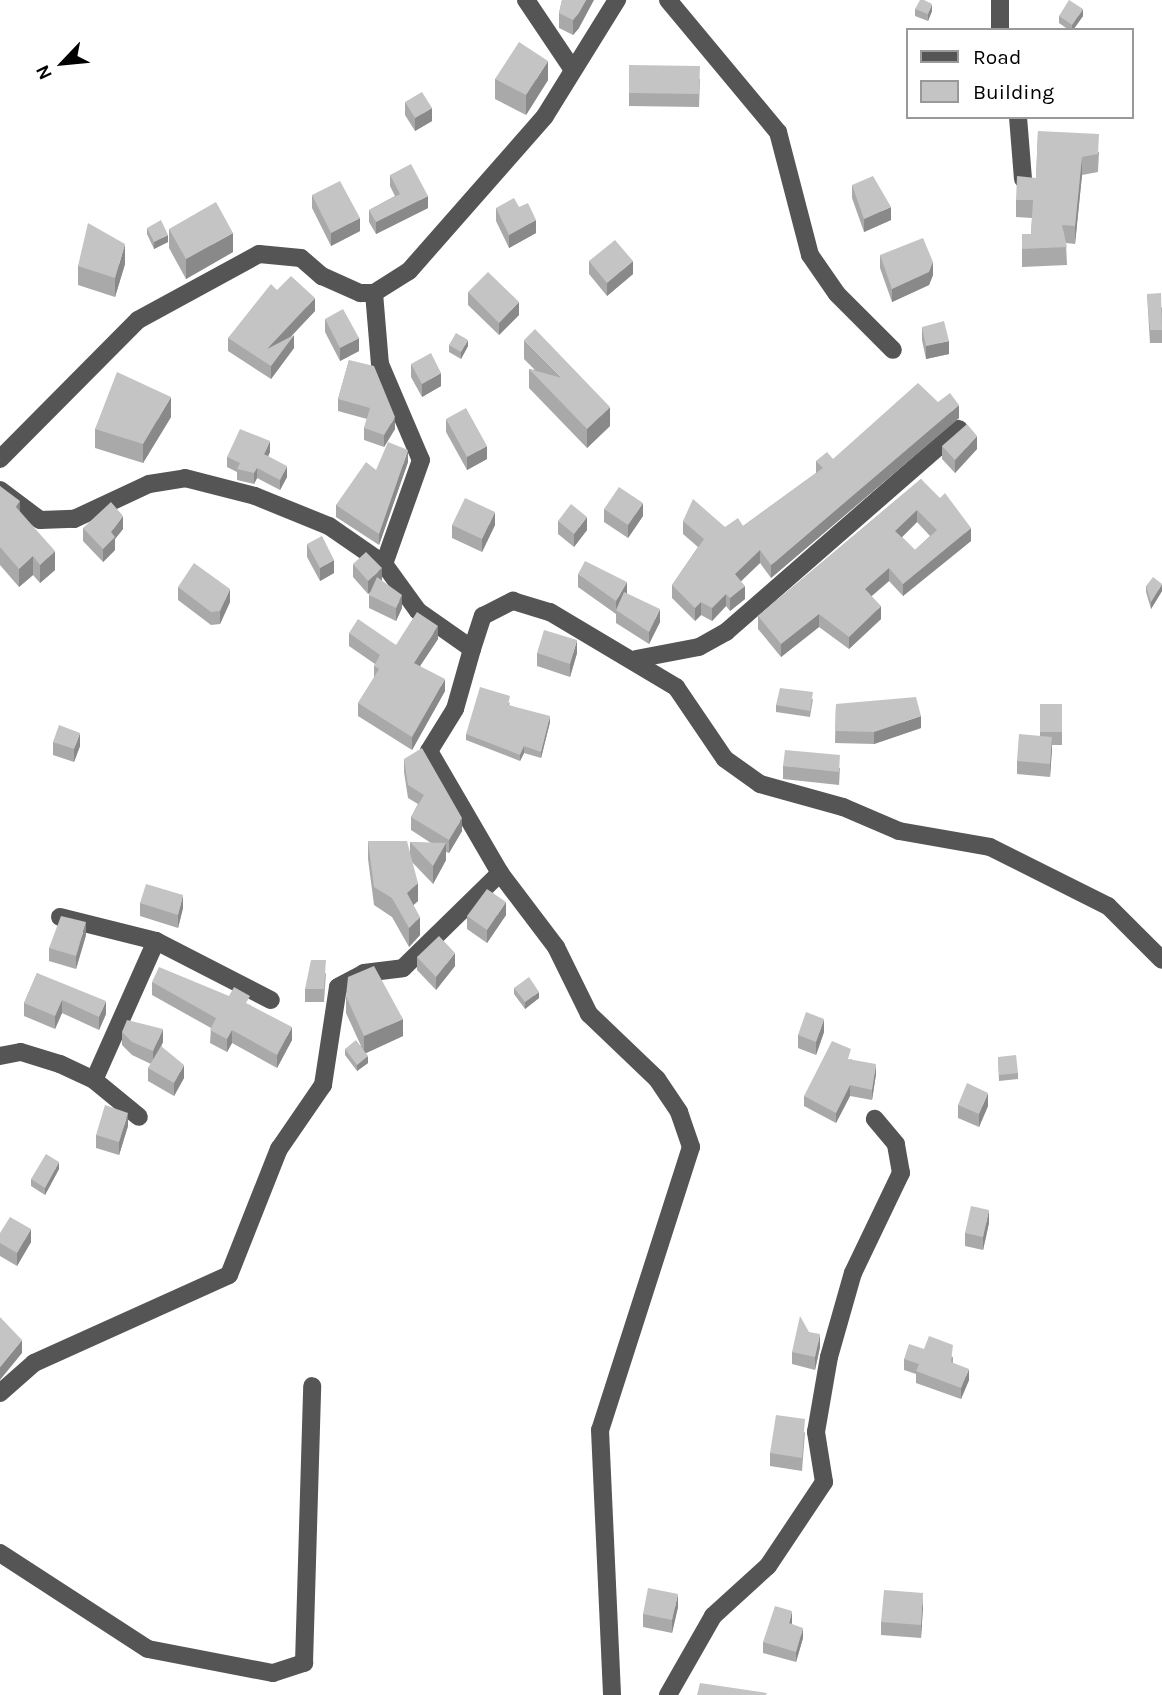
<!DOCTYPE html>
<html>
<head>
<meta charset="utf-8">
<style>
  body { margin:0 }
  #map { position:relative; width:1162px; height:1695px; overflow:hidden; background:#fff; font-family:Karla,sans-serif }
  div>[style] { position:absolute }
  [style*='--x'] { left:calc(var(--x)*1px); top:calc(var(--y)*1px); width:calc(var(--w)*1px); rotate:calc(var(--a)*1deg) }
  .minor>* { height:18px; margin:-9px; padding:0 9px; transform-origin:9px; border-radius:9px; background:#555 }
  .wall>* { inset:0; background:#a9a9a9 }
  .shaded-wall>* { inset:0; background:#898989 }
  .building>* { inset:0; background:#c4c4c4 }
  span { translate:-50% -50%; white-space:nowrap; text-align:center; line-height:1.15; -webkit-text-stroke:6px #fff; paint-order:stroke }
  .legend { position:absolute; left:906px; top:28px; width:228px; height:91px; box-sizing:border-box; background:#fff; border:2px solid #999; margin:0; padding:9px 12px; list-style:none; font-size:21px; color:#000 }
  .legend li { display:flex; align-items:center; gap:14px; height:35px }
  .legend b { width:35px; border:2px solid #999 }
  .north { position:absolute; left:28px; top:28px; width:70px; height:70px; -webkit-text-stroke:5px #fff; paint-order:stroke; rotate:244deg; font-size:19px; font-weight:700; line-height:28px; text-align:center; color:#000 }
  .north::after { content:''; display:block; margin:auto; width:24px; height:32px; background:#000; clip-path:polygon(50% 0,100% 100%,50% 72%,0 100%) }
</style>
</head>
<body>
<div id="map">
  <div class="minor">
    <i style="--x:526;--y:0;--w:84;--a:56.1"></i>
    <i style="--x:668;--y:0;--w:172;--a:50.2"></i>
    <i style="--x:778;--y:132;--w:127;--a:75.4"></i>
    <i style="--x:810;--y:255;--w:47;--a:55.3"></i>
    <i style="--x:837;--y:294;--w:79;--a:45"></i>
    <i style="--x:1000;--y:30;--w:30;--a:-90"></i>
    <i style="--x:1018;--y:117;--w:62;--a:85.4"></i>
    <i style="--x:374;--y:293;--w:71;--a:85.2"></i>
    <i style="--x:380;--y:364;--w:104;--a:66.9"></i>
    <i style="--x:421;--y:460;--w:110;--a:109.6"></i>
    <i style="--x:0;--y:459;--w:196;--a:-45.2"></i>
    <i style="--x:138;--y:320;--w:138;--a:-28.6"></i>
    <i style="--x:259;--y:254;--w:42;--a:5.4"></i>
    <i style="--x:301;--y:258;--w:28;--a:41"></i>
    <i style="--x:322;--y:276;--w:42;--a:24.1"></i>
    <i style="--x:360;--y:293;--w:14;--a:0"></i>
    <i style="--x:374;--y:293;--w:41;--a:-32.2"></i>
    <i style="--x:409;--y:271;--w:206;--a:-48.7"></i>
    <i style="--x:545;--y:116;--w:137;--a:-58.2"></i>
    <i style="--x:0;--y:490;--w:50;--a:36.9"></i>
    <i style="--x:40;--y:520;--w:34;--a:-2"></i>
    <i style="--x:74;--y:519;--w:83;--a:-25"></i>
    <i style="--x:149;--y:484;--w:36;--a:-9"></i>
    <i style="--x:185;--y:478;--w:72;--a:14.4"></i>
    <i style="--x:255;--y:496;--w:80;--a:22.1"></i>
    <i style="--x:329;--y:526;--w:67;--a:34.6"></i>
    <i style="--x:384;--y:564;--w:58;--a:54.1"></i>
    <i style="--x:418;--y:611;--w:66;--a:35.1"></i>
    <i style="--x:472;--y:649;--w:35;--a:-72"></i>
    <i style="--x:483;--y:616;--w:34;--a:-27"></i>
    <i style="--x:513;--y:601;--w:39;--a:17"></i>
    <i style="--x:550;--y:612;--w:147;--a:30.8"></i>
    <i style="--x:676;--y:687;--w:87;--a:55.8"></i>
    <i style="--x:725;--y:759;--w:43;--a:35.5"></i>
    <i style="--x:760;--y:784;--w:86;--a:15.5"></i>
    <i style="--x:843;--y:807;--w:61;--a:23.2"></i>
    <i style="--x:899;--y:831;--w:92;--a:10"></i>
    <i style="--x:990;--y:847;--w:132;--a:26.6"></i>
    <i style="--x:1108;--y:906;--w:76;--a:45"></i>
    <i style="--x:472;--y:649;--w:62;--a:105.8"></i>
    <i style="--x:455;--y:709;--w:49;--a:121.8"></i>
    <i style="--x:429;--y:751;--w:141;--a:59.8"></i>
    <i style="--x:500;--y:873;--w:93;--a:52.9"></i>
    <i style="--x:556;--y:947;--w:75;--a:63.8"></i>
    <i style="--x:589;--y:1014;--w:94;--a:43.7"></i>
    <i style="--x:657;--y:1079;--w:40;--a:56"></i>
    <i style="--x:679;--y:1112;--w:37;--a:71"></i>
    <i style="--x:691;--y:1147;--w:297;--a:107.8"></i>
    <i style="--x:600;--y:1430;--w:265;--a:87.4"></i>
    <i style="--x:636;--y:659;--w:64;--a:-10.8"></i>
    <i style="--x:699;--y:647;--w:31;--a:-29"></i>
    <i style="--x:726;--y:632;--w:309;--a:-41.1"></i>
    <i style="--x:60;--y:917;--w:99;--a:14"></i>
    <i style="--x:156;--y:941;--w:152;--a:114"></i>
    <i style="--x:156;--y:941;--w:129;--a:27.2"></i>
    <i style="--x:0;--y:1056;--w:21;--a:-11"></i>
    <i style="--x:21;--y:1052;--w:41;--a:17.1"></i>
    <i style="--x:60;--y:1064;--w:38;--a:25"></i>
    <i style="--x:94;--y:1080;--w:58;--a:39.4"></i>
    <i style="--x:0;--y:1393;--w:45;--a:-41.4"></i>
    <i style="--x:34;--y:1363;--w:214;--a:-24.3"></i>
    <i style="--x:229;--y:1275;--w:136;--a:-68.4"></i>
    <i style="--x:279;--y:1149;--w:78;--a:-55.5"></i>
    <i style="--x:323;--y:1085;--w:99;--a:-81.3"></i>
    <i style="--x:338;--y:987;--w:30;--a:-28"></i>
    <i style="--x:364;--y:973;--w:39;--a:-7"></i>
    <i style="--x:403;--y:968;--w:136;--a:-44.4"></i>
    <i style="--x:0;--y:1553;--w:176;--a:33"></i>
    <i style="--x:148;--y:1649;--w:127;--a:10.9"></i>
    <i style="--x:273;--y:1673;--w:33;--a:-18"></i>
    <i style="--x:304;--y:1663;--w:277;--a:-88.3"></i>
    <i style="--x:668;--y:1695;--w:91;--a:-60.3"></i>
    <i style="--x:713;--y:1616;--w:74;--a:-42.3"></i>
    <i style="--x:768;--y:1566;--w:101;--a:-56.3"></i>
    <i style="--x:824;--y:1482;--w:51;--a:-99.1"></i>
    <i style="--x:816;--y:1432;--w:76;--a:-80.2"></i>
    <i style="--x:829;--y:1357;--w:87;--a:-74.1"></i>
    <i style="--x:853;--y:1273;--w:111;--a:-64.4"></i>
    <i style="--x:901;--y:1173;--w:29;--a:-100"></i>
    <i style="--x:896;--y:1144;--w:33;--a:-130"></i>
  </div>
  <div class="wall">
    <i style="clip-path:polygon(562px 0,579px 28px,573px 35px,559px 28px,559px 13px)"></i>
    <i style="clip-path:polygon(915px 9px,932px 11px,928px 21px,915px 16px)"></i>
    <i style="clip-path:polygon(1059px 16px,1083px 16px,1073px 30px,1069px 30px,1059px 23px)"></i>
    <i style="clip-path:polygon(629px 65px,700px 79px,699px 107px,629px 106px)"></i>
    <i style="clip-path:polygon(495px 79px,548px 80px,526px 115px,495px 99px)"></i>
    <i style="clip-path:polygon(405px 102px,432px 121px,415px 131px,405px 115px)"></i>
    <i style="clip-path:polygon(1038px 131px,1099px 152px,1098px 172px,1082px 175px,1075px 244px,1066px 243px,1067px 265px,1022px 267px,1022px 234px,1031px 234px,1032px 218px,1016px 217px,1016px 200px,1036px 178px)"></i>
    <i style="clip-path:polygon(390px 175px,428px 208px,376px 234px,369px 222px,369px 210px,395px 196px,390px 186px)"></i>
    <i style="clip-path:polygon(852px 185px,891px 220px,864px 232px,852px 198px)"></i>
    <i style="clip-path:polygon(312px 195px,360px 231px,331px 246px,312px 208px)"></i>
    <i style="clip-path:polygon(519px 207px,536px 233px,509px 248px,496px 221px,496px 208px)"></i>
    <i style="clip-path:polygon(147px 228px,168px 242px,154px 249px,147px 234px)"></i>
    <i style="clip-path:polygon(169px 229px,233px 252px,186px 279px,169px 248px)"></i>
    <i style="clip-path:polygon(880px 255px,933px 275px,929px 285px,892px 302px,880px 268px)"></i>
    <i style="clip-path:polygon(589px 261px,633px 274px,607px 296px,589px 274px)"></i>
    <i style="clip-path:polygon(125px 264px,115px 297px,78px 285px,78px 266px)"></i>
    <i style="clip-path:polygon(277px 290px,315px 311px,291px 336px,294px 348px,271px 379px,228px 351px,228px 338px)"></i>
    <i style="clip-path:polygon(468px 292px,519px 315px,499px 335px,468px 305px)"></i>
    <i style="clip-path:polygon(1147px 294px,1162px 308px,1162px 343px,1150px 343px)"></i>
    <i style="clip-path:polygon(325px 319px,359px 351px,340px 361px,325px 332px)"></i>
    <i style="clip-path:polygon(922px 327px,949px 354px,926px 359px,922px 340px)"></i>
    <i style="clip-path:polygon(524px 340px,610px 426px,587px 448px,529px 388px,529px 369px,535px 370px,524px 359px)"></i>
    <i style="clip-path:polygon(449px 345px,468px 346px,461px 359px,449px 352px)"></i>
    <i style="clip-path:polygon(349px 360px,395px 429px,384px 447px,364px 440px,364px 428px,367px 419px,338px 411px,338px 399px)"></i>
    <i style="clip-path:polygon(411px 364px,441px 386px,422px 397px,411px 377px)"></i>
    <i style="clip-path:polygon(938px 402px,959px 418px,771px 578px,760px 563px,741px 581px,745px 599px,730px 611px,726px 606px,712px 621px,701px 615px,695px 621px,672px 598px,672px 585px,698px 547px,683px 534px,683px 521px,725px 527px,743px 526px,816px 473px,816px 461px,833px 459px)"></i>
    <i style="clip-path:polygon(171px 417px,143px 463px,95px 448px,95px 429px)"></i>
    <i style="clip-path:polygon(446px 419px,487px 459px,467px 470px,446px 432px)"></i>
    <i style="clip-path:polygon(942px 446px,977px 449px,955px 473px,942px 459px)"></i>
    <i style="clip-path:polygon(270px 452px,268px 456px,287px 477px,280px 490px,257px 478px,254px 484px,237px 480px,237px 472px,227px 467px,227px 457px)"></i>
    <i style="clip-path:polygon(408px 462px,379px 545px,336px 517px,336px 505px)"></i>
    <i style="clip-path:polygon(evenodd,921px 479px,971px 541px,903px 596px,889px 581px,871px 596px,881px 619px,849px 649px,819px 627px,781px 657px,758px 629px,758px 616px,921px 479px,917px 522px,930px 536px,915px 550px,902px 537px,917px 522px)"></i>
    <i style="clip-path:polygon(0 486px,20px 512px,55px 570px,40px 583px,33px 575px,19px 587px,0 565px)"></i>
    <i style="clip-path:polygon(604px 509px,643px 516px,628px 538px,604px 522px)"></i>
    <i style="clip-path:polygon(558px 521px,587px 530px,574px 547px,558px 534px)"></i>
    <i style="clip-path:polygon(452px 525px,495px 525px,482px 552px,452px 538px)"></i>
    <i style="clip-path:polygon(83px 528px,123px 529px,115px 539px,115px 550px,103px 562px,83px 541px)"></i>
    <i style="clip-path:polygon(307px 544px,334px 573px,320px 581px,307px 557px)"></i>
    <i style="clip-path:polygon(353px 564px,382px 581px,402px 608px,396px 621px,369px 608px,369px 595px,370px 592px,368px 594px,353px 577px)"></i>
    <i style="clip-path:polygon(578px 574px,660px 622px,649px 644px,616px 623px,616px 614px,578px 587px)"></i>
    <i style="clip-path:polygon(1146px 586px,1162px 591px,1151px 609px,1146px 592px)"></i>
    <i style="clip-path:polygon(178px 587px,230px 602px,220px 624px,211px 625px,178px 600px)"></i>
    <i style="clip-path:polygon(349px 633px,396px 645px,438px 639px,420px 666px,445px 691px,412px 750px,358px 716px,358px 703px,374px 678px,374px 666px,375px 664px,349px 646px)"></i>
    <i style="clip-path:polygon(537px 653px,577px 653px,570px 677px,537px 666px)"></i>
    <i style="clip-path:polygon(813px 699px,810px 717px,776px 712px,776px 705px)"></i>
    <i style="clip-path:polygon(510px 702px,509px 705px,550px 722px,541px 758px,524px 753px,520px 761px,466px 740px,466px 734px)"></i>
    <i style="clip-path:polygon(836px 704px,921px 728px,874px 744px,835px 743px)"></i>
    <i style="clip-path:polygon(1040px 704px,1062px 704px,1062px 745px,1052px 745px,1050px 777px,1017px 774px,1017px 761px,1040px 736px)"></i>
    <i style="clip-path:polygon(53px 742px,80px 746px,74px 762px,53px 755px)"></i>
    <i style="clip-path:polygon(404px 759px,462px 831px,449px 853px,446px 852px,446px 860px,433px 884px,412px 862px,418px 901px,413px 905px,420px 935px,409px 947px,392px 917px,374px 905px,368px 859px,368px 841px,410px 856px,410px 842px,431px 843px,411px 830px,411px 817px,418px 804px,408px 798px,404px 772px)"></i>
    <i style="clip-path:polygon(783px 766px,840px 768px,839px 785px,783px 779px)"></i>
    <i style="clip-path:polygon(140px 903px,183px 908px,178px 928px,140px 916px)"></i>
    <i style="clip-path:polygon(506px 915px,487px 943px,467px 929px,467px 916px)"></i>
    <i style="clip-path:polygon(86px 935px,76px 969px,49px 961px,49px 948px)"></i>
    <i style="clip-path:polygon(417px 957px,455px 966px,436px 990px,417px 970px)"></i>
    <i style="clip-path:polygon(37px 973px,106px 1014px,99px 1030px,62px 1013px,55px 1029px,24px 1016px,24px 1003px)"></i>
    <i style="clip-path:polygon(326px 973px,324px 1002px,305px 1002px,305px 989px)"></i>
    <i style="clip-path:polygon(152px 982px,250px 1005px,292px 1040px,277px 1068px,232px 1043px,227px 1052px,210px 1043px,211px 1028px,152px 995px)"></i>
    <i style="clip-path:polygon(514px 988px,539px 998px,525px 1009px,514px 994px)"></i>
    <i style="clip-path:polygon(346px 996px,403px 1036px,366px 1053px,368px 1063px,357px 1071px,345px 1055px,345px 1049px,361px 1046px,346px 1013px)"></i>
    <i style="clip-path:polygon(122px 1032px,163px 1042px,161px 1046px,184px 1078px,174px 1096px,148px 1081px,148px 1068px,151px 1064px,132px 1055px,122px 1045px)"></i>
    <i style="clip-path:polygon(824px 1032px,816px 1055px,798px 1048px,798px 1035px)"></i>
    <i style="clip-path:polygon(998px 1057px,1018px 1073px,1018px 1079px,999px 1081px)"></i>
    <i style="clip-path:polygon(851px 1059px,876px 1074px,872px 1100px,850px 1096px,836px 1123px,804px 1106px,804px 1096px)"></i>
    <i style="clip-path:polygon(958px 1105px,988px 1106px,979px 1127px,958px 1118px)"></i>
    <i style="clip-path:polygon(128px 1126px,119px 1155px,96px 1148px,96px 1135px)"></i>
    <i style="clip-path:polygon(59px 1169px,45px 1195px,31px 1186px,31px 1179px)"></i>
    <i style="clip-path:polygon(989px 1223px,983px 1250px,965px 1246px,965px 1233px)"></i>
    <i style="clip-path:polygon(0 1233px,31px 1242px,17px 1266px,0 1256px)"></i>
    <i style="clip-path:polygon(809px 1332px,820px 1347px,815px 1370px,792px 1364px,792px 1352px)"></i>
    <i style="clip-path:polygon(924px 1349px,953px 1357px,953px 1363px,969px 1380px,961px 1399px,916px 1383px,916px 1374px,904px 1370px,904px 1359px)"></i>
    <i style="clip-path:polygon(805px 1432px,802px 1471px,770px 1466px,770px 1453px)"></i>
    <i style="clip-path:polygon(923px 1606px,921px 1638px,881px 1635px,881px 1622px)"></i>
    <i style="clip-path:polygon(678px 1607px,672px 1633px,643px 1627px,643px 1614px)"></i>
    <i style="clip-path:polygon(792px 1622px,792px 1624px,803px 1638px,796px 1662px,763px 1653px,763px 1642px)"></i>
  </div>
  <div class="shaded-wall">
    <i style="clip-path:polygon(586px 0,594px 0,579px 28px,573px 35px,573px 20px)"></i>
    <i style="clip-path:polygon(932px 4px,932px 11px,928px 21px,928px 14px)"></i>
    <i style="clip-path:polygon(1083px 9px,1083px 16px,1073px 30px,1072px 30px,1072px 25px)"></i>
    <i style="clip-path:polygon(548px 61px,548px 80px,526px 115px,526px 95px)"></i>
    <i style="clip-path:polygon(432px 108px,432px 121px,415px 131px,415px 118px)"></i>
    <i style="clip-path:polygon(1082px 157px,1082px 175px,1075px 244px,1075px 226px)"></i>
    <i style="clip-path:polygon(428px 196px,428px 208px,376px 234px,376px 222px)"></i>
    <i style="clip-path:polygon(891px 207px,891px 220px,864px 232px,864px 219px)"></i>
    <i style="clip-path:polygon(360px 218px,360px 231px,331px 246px,331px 233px)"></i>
    <i style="clip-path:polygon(536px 220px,536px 233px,509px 248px,509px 235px)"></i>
    <i style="clip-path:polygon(233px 233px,233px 252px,186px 279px,186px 259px)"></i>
    <i style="clip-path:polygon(168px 235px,168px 242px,154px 249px,154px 242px)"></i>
    <i style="clip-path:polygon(125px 244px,125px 264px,115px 297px,115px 278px)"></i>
    <i style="clip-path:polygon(633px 261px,633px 274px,607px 296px,607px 283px)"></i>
    <i style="clip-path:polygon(933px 262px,933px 275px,929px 285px,892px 302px,892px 289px)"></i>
    <i style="clip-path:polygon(315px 298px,315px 311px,267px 362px,267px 349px)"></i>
    <i style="clip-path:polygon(519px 302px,519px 315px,499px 335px,499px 323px)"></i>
    <i style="clip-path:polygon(294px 335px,294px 348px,271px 379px,271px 366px)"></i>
    <i style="clip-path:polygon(359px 338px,359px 351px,340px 361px,340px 348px)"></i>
    <i style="clip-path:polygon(468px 340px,468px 346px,461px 359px,461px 352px)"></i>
    <i style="clip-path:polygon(949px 341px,949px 354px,926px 359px,926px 346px)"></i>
    <i style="clip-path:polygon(441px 373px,441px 386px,422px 397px,422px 384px)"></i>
    <i style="clip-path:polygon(171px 397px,171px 417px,143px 463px,143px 444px)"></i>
    <i style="clip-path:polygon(959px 405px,959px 418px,771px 578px,771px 565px)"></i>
    <i style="clip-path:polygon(610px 407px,610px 426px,587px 448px,587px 429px)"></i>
    <i style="clip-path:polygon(395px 417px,395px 429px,384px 447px,384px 435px)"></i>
    <i style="clip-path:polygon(977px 436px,977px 449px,955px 473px,955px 460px)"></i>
    <i style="clip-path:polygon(270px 441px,270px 452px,264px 465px,264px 454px)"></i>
    <i style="clip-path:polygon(487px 446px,487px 459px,467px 470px,467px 457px)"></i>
    <i style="clip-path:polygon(408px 450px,408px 462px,379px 545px,379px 534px)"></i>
    <i style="clip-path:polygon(287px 466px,287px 477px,280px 490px,280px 480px)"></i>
    <i style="clip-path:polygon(257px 468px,257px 478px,254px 484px,254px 473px)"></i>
    <i style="clip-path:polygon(20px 501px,20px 519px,16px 507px)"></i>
    <i style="clip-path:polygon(643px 503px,643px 516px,628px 538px,628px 525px)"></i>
    <i style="clip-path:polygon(917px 510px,917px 522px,895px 544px,895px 531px)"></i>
    <i style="clip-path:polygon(495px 512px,495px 525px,482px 552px,482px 539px)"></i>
    <i style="clip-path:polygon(123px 516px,123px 529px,115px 539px,115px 550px,103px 562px,103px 549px,111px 532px)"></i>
    <i style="clip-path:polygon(587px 517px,587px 530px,574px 547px,574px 534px)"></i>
    <i style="clip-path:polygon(971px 528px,971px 541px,903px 596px,903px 584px)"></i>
    <i style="clip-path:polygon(760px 550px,760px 563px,735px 587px,735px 574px)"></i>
    <i style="clip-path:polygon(55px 551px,55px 570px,40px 583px,40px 565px)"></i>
    <i style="clip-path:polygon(33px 556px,33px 575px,19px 587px,19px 569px)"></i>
    <i style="clip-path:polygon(334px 560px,334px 573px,320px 581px,320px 568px)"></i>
    <i style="clip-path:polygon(382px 568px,382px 581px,368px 594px,368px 581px)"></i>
    <i style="clip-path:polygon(889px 568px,889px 581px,865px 602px,865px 589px)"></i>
    <i style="clip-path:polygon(627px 582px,627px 595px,616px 611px,616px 601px)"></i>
    <i style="clip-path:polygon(1162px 584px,1162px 591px,1151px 609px,1151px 602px)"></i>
    <i style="clip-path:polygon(745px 586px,745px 599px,730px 611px,730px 598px)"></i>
    <i style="clip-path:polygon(230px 589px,230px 602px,220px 624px,220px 611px)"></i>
    <i style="clip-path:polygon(726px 594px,726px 606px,712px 621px,712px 608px)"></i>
    <i style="clip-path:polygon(402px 595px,402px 608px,396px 621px,396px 608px)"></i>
    <i style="clip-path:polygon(701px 602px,701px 615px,695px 621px,695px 608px)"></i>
    <i style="clip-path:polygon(881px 606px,881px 619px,849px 649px,849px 637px)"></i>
    <i style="clip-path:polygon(660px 609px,660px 622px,649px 644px,649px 632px)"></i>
    <i style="clip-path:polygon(819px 614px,819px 627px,781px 657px,781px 644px)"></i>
    <i style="clip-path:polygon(438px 626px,438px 639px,414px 675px,414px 663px)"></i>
    <i style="clip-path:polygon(577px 640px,577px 653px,570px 677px,570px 664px)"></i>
    <i style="clip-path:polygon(445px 679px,445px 691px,412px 750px,412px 737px)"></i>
    <i style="clip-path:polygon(550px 716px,550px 722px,541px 758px,541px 752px)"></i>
    <i style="clip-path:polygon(921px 716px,921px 728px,874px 744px,874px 732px)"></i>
    <i style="clip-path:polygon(80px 733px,80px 746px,74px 762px,74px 749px)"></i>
    <i style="clip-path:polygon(1052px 737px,1052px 750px,1050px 777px,1050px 764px)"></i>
    <i style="clip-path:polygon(524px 746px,524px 753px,520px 761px,520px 755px)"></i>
    <i style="clip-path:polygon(462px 818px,462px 831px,449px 853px,449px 840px)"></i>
    <i style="clip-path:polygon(446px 843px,446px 860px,433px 884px,433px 866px)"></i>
    <i style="clip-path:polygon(418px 883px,418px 901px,407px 911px,407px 893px)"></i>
    <i style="clip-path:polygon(183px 895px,183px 908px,178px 928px,178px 915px)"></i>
    <i style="clip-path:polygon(506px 902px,506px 915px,487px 943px,487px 930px)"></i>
    <i style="clip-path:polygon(420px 917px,420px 935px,409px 947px,409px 928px)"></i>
    <i style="clip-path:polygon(86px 922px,86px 935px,76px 969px,76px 956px)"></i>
    <i style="clip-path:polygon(455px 953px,455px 966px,436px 990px,436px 977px)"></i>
    <i style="clip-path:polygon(539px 992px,539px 998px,525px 1009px,525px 1002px)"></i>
    <i style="clip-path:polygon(62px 1000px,62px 1013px,55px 1029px,55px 1016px)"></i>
    <i style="clip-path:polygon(106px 1001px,106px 1014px,99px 1030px,99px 1017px)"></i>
    <i style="clip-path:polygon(403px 1019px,403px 1036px,364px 1054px,364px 1036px)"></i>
    <i style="clip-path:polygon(824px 1019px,824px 1032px,816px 1055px,816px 1042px)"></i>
    <i style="clip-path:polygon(292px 1027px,292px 1040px,277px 1068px,277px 1055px)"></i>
    <i style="clip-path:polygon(163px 1029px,163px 1042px,153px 1064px,153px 1051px)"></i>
    <i style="clip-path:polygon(232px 1030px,232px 1043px,227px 1052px,227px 1039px)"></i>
    <i style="clip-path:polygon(368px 1056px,368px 1063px,357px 1071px,357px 1065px)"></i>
    <i style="clip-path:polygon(876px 1064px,876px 1074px,872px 1100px,872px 1090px)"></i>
    <i style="clip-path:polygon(184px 1065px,184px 1078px,174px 1096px,174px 1083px)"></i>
    <i style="clip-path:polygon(850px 1085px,850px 1096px,836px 1123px,836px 1113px)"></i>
    <i style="clip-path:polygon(988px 1093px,988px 1106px,979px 1127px,979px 1114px)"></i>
    <i style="clip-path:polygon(128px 1113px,128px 1126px,119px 1155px,119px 1142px)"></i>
    <i style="clip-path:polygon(59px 1162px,59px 1169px,45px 1195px,45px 1188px)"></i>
    <i style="clip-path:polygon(989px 1210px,989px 1223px,983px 1250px,983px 1237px)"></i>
    <i style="clip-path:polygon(31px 1229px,31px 1242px,17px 1266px,17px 1253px)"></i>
    <i style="clip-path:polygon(820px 1334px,820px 1347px,815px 1370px,815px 1357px)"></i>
    <i style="clip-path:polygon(22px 1340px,22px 1353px,0 1380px,0 1367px)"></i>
    <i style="clip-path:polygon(969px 1369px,969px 1380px,961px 1399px,961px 1388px)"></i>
    <i style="clip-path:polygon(923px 1593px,923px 1606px,921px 1638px,921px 1625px)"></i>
    <i style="clip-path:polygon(678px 1594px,678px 1607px,672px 1633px,672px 1620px)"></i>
    <i style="clip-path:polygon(792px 1611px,792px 1622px,789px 1634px,789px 1623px)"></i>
    <i style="clip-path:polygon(803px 1628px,803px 1638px,796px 1662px,796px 1652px)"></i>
  </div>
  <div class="building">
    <i style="clip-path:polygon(562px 0,586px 0,579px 13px,573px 20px,559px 13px)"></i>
    <i style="clip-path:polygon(920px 0,924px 0,932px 4px,928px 14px,915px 9px)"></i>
    <i style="clip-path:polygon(1069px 0,1083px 9px,1072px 25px,1059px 16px)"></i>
    <i style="clip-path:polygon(519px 42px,548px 61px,526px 95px,495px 79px)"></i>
    <i style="clip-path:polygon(629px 65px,700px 66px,699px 94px,629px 93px)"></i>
    <i style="clip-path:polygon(422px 92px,432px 108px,415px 118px,405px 102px)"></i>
    <i style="clip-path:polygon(1038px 131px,1099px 134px,1098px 154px,1082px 157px,1075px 226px,1062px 225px,1067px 247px,1022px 249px,1022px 234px,1031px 234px,1033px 200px,1016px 200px,1017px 176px,1036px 178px)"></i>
    <i style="clip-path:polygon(411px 164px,428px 196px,376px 222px,369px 210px,400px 194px,390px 175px)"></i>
    <i style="clip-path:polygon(873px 176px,891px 207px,864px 219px,852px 185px)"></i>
    <i style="clip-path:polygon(340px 181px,360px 218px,331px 233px,312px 195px)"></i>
    <i style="clip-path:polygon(514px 198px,519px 207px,528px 203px,536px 220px,509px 235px,496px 208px)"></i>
    <i style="clip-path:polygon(216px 202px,233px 233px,186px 259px,169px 229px)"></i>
    <i style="clip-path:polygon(161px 220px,168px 235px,154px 242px,147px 228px)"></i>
    <i style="clip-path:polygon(88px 223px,125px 244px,115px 278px,78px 266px)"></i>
    <i style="clip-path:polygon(923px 238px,933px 262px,929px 272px,892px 289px,880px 255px)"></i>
    <i style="clip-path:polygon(615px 240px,633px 261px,607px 283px,589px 261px)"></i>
    <i style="clip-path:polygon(488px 272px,519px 302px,499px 323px,468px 292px)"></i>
    <i style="clip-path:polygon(291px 276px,315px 298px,267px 349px,294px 335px,271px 366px,228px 338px,271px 284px,277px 290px)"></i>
    <i style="clip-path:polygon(1161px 293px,1162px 330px,1150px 330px,1147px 294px)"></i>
    <i style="clip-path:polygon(343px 309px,359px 338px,340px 348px,325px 319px)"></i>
    <i style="clip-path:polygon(944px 321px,949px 341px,926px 346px,922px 327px)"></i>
    <i style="clip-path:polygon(535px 329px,610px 407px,587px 429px,529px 369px,562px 378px,524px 340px)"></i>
    <i style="clip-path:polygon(456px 333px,468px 340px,461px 352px,449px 345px)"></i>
    <i style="clip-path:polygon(431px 353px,441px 373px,422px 384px,411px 364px)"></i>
    <i style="clip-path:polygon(349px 360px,374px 366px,395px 417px,384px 435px,364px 428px,370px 408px,338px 399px)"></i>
    <i style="clip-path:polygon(117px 372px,171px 397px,143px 444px,95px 429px)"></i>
    <i style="clip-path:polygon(918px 383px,938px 402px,950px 393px,959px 405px,775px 562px,771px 565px,760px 550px,735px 574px,745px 586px,730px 598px,726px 594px,712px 608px,701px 602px,695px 608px,672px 585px,704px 539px,683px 521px,693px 499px,725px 527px,738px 518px,743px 526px,823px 468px,816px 461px,827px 452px,833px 459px)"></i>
    <i style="clip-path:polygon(466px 408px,487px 446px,467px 457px,446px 419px)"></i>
    <i style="clip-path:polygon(967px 424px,977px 436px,955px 460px,942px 446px)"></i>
    <i style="clip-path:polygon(240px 429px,270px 441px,264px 454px,287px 466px,280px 480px,257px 468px,254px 473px,237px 469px,240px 463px,227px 457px)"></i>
    <i style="clip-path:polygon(388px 442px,408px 450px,379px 534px,336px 505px,366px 462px,376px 470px)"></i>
    <i style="clip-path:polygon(evenodd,921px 479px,940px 498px,945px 493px,971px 528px,903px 584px,889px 568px,865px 589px,881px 606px,849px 637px,819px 614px,781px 644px,758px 616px,921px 479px,917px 510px,937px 530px,915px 550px,895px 531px,917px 510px)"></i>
    <i style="clip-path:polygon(0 486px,20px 501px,16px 507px,55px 551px,40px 565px,33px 556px,19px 569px,0 547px)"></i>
    <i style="clip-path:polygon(619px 487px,643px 503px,628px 525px,604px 509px)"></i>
    <i style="clip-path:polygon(465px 498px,495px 512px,482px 539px,452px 525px)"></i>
    <i style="clip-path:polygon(111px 502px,123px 516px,111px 532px,115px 537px,103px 549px,83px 528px)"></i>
    <i style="clip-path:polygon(571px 504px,587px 517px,574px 534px,558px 521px)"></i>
    <i style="clip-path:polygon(322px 536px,334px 560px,320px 568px,307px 544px)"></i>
    <i style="clip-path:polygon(366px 552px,382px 568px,368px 581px,353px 564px)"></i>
    <i style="clip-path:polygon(585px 561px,627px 582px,616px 601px,578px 574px)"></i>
    <i style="clip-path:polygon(194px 563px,230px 589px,220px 611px,211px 612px,178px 587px)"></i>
    <i style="clip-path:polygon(377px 577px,402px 595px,396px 608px,369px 595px)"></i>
    <i style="clip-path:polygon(1153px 577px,1162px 584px,1151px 602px,1146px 586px)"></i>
    <i style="clip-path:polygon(624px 592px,660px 609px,649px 632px,616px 610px)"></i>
    <i style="clip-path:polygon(417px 612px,438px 626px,414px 663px,445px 679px,412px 737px,358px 703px,379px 669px,374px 666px,380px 655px,349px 633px,358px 619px,396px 645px)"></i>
    <i style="clip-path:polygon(544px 630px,577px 640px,570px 664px,537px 653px)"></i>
    <i style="clip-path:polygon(480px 687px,510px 696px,508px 705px,550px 716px,541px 752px,524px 746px,520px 755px,466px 734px)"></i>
    <i style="clip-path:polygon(780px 688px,813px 692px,810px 711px,776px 705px)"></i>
    <i style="clip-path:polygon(916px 697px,921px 716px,874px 732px,835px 731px,836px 704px)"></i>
    <i style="clip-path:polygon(1040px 704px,1062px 704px,1062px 732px,1040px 732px)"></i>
    <i style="clip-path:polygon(59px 725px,80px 733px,74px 749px,53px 742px)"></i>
    <i style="clip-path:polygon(1019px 734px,1052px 737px,1050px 764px,1017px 761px)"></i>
    <i style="clip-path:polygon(422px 748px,462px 818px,449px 840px,411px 817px,424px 795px,408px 785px,404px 759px)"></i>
    <i style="clip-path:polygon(785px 750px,840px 755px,839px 772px,783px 766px)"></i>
    <i style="clip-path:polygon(368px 841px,407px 841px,418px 883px,407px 893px,420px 917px,409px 928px,392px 898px,374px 887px)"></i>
    <i style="clip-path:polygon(410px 842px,446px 843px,433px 866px)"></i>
    <i style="clip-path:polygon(146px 884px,183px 895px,178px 915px,140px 903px)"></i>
    <i style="clip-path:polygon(487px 889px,506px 902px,487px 930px,467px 916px)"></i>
    <i style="clip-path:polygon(61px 916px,86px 922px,76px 956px,49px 948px)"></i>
    <i style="clip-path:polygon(439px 936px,455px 953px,436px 977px,417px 957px)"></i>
    <i style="clip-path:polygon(311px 960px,326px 960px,324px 989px,305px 989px)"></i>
    <i style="clip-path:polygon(374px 966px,403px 1019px,364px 1036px,346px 996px,348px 977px)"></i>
    <i style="clip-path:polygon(159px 967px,229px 996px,234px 987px,250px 996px,246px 1003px,292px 1027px,277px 1055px,232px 1030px,227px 1039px,210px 1030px,216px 1018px,152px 982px)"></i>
    <i style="clip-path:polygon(37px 973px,106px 1001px,99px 1017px,62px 1000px,55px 1016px,24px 1003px)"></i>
    <i style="clip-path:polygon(529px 977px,539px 992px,525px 1002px,514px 988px)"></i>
    <i style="clip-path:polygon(806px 1012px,824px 1019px,816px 1042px,798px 1035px)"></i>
    <i style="clip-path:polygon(127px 1020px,163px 1029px,153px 1051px,132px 1042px,122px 1032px)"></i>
    <i style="clip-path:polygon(356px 1040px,368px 1056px,357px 1065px,345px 1049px)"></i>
    <i style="clip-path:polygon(832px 1041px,851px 1049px,848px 1059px,876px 1064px,872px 1090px,850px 1085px,836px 1113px,804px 1096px)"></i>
    <i style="clip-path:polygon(161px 1046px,184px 1065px,174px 1083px,148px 1068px)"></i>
    <i style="clip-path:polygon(1016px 1055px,1018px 1073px,999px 1075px,998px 1057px)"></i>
    <i style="clip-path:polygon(967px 1083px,988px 1093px,979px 1114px,958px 1105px)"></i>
    <i style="clip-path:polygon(105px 1105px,128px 1113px,119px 1142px,96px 1135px)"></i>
    <i style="clip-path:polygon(46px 1154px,59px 1162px,45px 1188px,31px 1179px)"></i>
    <i style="clip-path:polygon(971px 1206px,989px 1210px,983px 1237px,965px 1233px)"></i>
    <i style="clip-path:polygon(10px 1217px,31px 1229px,17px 1253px,0 1243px,0 1233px)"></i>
    <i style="clip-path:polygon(800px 1316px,809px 1332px,820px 1334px,815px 1357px,792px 1352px)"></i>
    <i style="clip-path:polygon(0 1317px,22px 1340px,0 1367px)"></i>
    <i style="clip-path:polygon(929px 1336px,953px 1345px,951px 1362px,969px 1369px,961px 1388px,916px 1371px,919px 1364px,904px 1359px,909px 1344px,924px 1349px)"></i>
    <i style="clip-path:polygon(776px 1415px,805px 1419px,802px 1458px,770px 1453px)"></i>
    <i style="clip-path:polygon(648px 1588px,678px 1594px,672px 1620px,643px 1614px)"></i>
    <i style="clip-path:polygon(884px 1590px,923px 1593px,921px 1625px,881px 1622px)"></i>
    <i style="clip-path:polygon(775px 1606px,792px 1611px,789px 1623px,803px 1628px,796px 1652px,763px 1642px)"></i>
    <i style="clip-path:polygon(700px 1683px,767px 1693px,766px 1695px,697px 1695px)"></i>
  </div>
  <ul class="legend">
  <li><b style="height:9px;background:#555"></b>Road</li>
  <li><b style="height:19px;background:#c4c4c4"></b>Building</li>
  </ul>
  <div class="north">N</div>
</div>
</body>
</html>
